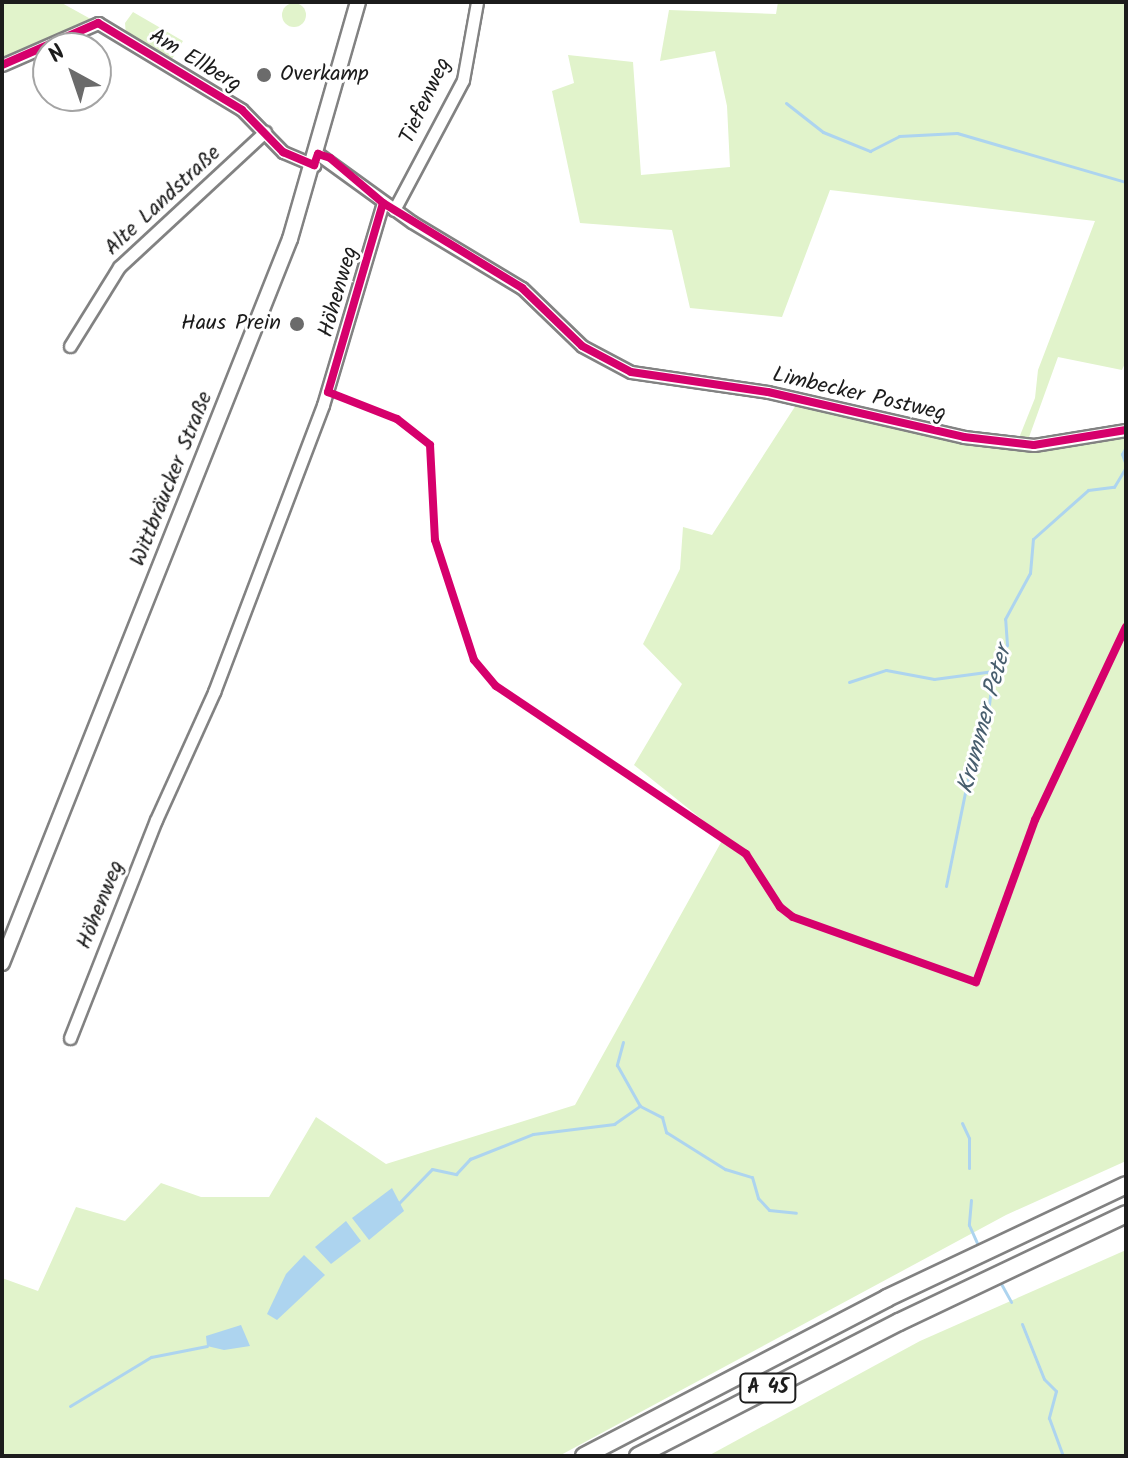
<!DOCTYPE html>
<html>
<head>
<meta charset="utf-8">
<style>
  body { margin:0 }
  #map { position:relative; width:1128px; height:1458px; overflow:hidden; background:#fff; font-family:Kalam,sans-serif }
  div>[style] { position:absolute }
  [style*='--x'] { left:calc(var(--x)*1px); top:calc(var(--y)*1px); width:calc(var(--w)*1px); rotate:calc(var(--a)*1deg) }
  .green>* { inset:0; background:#e1f3cb }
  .round { border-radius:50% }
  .water>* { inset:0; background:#add4ef }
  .stream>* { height:3px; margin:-1.5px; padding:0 1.5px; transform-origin:1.5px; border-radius:1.5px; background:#add4ef }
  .roads { filter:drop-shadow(2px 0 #828282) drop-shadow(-2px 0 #828282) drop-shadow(0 2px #828282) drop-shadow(0 -2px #828282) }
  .minor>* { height:11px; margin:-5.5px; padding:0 5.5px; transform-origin:5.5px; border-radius:5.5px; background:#fff }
  .major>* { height:14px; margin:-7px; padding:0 7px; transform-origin:7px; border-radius:7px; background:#fff }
  .highway>* { height:16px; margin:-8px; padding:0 8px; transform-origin:8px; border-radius:8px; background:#fff }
  .cycleway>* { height:8px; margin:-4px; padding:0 4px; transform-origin:4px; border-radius:4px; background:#d6006c }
  .dots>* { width:22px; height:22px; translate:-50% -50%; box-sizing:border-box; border:4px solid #fff; border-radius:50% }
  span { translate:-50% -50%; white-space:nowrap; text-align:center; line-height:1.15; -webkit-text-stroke:6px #fff; paint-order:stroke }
  .shield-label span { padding:2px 6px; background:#fff; border:2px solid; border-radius:6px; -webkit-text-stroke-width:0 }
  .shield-label { font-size:20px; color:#1c1c1c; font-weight:700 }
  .street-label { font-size:22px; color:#1c1c1c }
  .poi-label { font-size:22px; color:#1c1c1c }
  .left { translate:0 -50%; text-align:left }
  .right { translate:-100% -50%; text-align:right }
  .water-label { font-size:24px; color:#485e6e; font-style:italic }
  .frame { position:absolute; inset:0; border:4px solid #1c1c1c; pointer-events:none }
  .north { position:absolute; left:32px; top:32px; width:80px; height:80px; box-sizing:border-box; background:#fff; border:2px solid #a4a4a4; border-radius:50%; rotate:320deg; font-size:22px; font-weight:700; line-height:32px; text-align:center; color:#1c1c1c }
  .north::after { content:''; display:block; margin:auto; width:28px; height:36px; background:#6b6b6b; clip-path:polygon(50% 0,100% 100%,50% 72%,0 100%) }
</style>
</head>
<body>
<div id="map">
  <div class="green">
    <i style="clip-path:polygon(2px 2px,60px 2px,98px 23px,2px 65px)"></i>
    <i style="clip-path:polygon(778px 2px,1126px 2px,1126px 361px,1122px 370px,1058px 357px,1028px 440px,1019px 438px,1035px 398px,1038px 370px,1095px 221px,830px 190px,782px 317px,690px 308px,672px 230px,580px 223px,552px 91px,574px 83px,568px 55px,633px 62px,641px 175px,730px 167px,727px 106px,715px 51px,660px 61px,669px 10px,776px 14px)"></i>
    <i class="round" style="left:282px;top:3px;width:24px;height:24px"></i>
    <i style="clip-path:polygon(133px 12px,183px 41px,172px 59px,191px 70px,126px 36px,125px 23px)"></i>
    <i style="clip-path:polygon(796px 405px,975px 445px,1035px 448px,1126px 433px,1126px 1161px,1006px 1215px,559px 1456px,2px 1456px,2px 1278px,38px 1291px,76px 1207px,125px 1221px,161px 1183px,201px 1197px,269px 1197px,316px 1117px,386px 1164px,575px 1105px,724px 837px,634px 765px,682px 684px,643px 644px,680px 569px,683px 527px,712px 535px)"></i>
    <i style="clip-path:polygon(1126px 1250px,1126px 1456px,708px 1456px,920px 1341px)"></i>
  </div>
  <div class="water">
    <i style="clip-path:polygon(392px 1188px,404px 1211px,369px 1240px,352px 1218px)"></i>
    <i style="clip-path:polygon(346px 1221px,361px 1241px,331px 1264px,315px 1247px)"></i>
    <i style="clip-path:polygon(304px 1255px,325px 1275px,277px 1320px,267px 1314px,286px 1274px)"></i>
    <i style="clip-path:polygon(241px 1325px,250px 1346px,224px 1350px,207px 1346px,206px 1336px)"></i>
  </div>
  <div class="stream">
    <i style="--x:786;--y:103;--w:47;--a:38.1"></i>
    <i style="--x:823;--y:132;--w:51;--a:22"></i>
    <i style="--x:870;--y:151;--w:33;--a:-27"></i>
    <i style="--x:899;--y:136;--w:58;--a:-3"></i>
    <i style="--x:957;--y:133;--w:176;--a:16.2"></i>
    <i style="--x:1126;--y:447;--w:8;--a:120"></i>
    <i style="--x:1122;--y:454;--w:12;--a:70"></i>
    <i style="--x:849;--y:682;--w:39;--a:-18"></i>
    <i style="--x:886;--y:670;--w:49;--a:10.6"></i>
    <i style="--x:934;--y:679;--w:60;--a:-7.7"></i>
    <i style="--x:946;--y:886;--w:165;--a:-78.5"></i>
    <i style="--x:979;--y:724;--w:14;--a:-51"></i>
    <i style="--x:988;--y:713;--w:42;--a:-83.2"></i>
    <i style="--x:993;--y:671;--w:30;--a:-62"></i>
    <i style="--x:1007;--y:645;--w:26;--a:-94"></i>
    <i style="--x:1005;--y:619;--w:52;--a:-61.5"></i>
    <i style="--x:1030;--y:573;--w:34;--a:-85"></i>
    <i style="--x:1033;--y:539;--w:74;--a:-41.7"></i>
    <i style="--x:1088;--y:490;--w:26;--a:-7"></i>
    <i style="--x:1114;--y:487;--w:23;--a:-59"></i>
    <i style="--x:623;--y:1042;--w:24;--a:105"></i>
    <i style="--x:617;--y:1065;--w:47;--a:60.7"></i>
    <i style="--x:962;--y:1123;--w:17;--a:65"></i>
    <i style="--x:969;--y:1138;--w:30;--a:90"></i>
    <i style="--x:971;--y:1200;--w:25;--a:95"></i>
    <i style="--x:969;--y:1225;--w:27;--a:66"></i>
    <i style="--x:397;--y:1205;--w:50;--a:-45.8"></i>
    <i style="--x:432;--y:1169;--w:25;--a:12"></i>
    <i style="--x:456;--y:1174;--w:21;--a:-47"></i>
    <i style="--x:470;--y:1159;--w:68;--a:-21.6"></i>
    <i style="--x:533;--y:1134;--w:82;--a:-7"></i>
    <i style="--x:614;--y:1124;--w:32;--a:-35"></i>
    <i style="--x:640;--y:1106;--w:25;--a:27"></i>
    <i style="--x:662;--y:1117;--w:16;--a:75"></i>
    <i style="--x:666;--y:1132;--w:70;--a:32.1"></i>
    <i style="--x:725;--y:1169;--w:28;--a:17"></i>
    <i style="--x:752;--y:1177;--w:22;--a:74"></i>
    <i style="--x:758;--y:1198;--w:16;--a:47"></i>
    <i style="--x:769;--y:1210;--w:27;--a:6"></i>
    <i style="--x:999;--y:1280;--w:25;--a:61"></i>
    <i style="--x:1022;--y:1324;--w:59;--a:68.2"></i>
    <i style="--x:1044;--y:1379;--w:17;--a:45"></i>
    <i style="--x:1056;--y:1391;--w:28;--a:105"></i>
    <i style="--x:1049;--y:1418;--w:40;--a:69.8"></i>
    <i style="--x:70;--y:1406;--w:95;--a:-31.2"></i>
    <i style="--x:151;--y:1357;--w:57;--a:-11.1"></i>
  </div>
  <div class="roads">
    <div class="minor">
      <i style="--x:2;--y:65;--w:105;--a:-23.6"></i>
      <i style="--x:98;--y:23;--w:168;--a:31.1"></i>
      <i style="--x:242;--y:110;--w:59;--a:45.7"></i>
      <i style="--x:283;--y:152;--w:34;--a:23"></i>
      <i style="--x:318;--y:154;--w:116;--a:35.9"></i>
      <i style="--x:412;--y:222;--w:128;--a:31"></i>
      <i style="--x:522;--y:288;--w:83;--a:44"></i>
      <i style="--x:582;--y:346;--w:55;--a:28"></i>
      <i style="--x:631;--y:372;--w:138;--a:8.3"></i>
      <i style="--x:768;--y:392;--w:201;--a:12.9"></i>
      <i style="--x:964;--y:437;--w:70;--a:6.5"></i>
      <i style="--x:1034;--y:445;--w:93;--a:-9.3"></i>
      <i style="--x:394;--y:210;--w:147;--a:-62"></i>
      <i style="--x:463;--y:80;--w:79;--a:-79.8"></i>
      <i style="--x:70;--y:346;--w:93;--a:-58.2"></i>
      <i style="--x:119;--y:267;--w:199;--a:-42.8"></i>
      <i style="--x:70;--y:1038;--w:234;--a:-68.5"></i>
      <i style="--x:156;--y:820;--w:141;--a:-65.6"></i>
      <i style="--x:214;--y:692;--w:307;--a:-69.2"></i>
      <i style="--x:323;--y:405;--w:211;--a:-73.5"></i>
    </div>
    <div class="major">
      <i style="--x:2;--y:963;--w:779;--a:-68.31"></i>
      <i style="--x:290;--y:239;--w:247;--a:-74"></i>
    </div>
    <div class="highway">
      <i style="--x:584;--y:1456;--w:342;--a:-27.5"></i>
      <i style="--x:887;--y:1298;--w:264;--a:-25.3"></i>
      <i style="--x:638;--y:1456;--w:293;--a:-27.2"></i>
      <i style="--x:899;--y:1322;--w:251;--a:-25.4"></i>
    </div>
  </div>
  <div class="cycleway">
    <i style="--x:2;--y:65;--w:105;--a:-23.6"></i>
    <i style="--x:98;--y:23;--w:168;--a:31.1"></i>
    <i style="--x:242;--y:110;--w:59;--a:45.7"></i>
    <i style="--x:283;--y:152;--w:34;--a:23"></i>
    <i style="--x:314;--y:165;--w:12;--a:-70"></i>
    <i style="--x:318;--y:154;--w:13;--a:18"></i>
    <i style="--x:330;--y:158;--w:70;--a:40.3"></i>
    <i style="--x:383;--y:203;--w:163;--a:31.4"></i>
    <i style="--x:522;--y:288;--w:83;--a:44"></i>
    <i style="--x:582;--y:346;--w:55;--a:28"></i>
    <i style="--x:631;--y:372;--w:138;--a:8.3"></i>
    <i style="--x:768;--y:392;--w:201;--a:12.9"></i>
    <i style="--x:964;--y:437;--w:70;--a:6.5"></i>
    <i style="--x:1034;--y:445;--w:93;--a:-9.3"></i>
    <i style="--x:383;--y:203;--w:197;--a:106.2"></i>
    <i style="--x:328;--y:392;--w:74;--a:21.4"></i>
    <i style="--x:397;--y:419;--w:42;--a:38.2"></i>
    <i style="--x:430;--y:445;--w:95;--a:87"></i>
    <i style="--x:435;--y:540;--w:126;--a:72"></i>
    <i style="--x:474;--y:660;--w:34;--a:50"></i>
    <i style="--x:496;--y:686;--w:301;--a:33.9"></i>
    <i style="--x:746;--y:854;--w:63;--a:57.3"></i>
    <i style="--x:780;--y:907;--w:16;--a:38"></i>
    <i style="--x:793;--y:917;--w:194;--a:19.6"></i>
    <i style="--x:976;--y:982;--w:172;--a:-70"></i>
    <i style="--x:1035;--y:820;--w:213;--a:-64.8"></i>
  </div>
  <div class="dots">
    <i style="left:264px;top:75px;background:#6b6b6b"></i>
    <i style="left:297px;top:324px;background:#6b6b6b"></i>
  </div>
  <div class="shield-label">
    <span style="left:768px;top:1388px">A 45</span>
  </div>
  <div class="street-label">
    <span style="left:195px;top:61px;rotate:31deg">Am Ellberg</span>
    <span style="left:426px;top:101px;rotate:-65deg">Tiefenweg</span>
    <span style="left:163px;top:201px;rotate:-43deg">Alte Landstraße</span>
    <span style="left:339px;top:292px;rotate:-74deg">Höhenweg</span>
    <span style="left:859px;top:395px;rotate:13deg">Limbecker Postweg</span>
    <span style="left:172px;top:479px;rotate:-68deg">Wittbräucker Straße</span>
    <span style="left:101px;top:905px;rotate:-68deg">Höhenweg</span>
  </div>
  <div class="poi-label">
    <span class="left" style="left:280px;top:75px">Overkamp</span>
    <span class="right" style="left:281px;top:324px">Haus Prein</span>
  </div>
  <div class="water-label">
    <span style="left:985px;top:720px;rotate:-75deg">Krummer Peter</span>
  </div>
  <div class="frame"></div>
  <div class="north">N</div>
</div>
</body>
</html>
